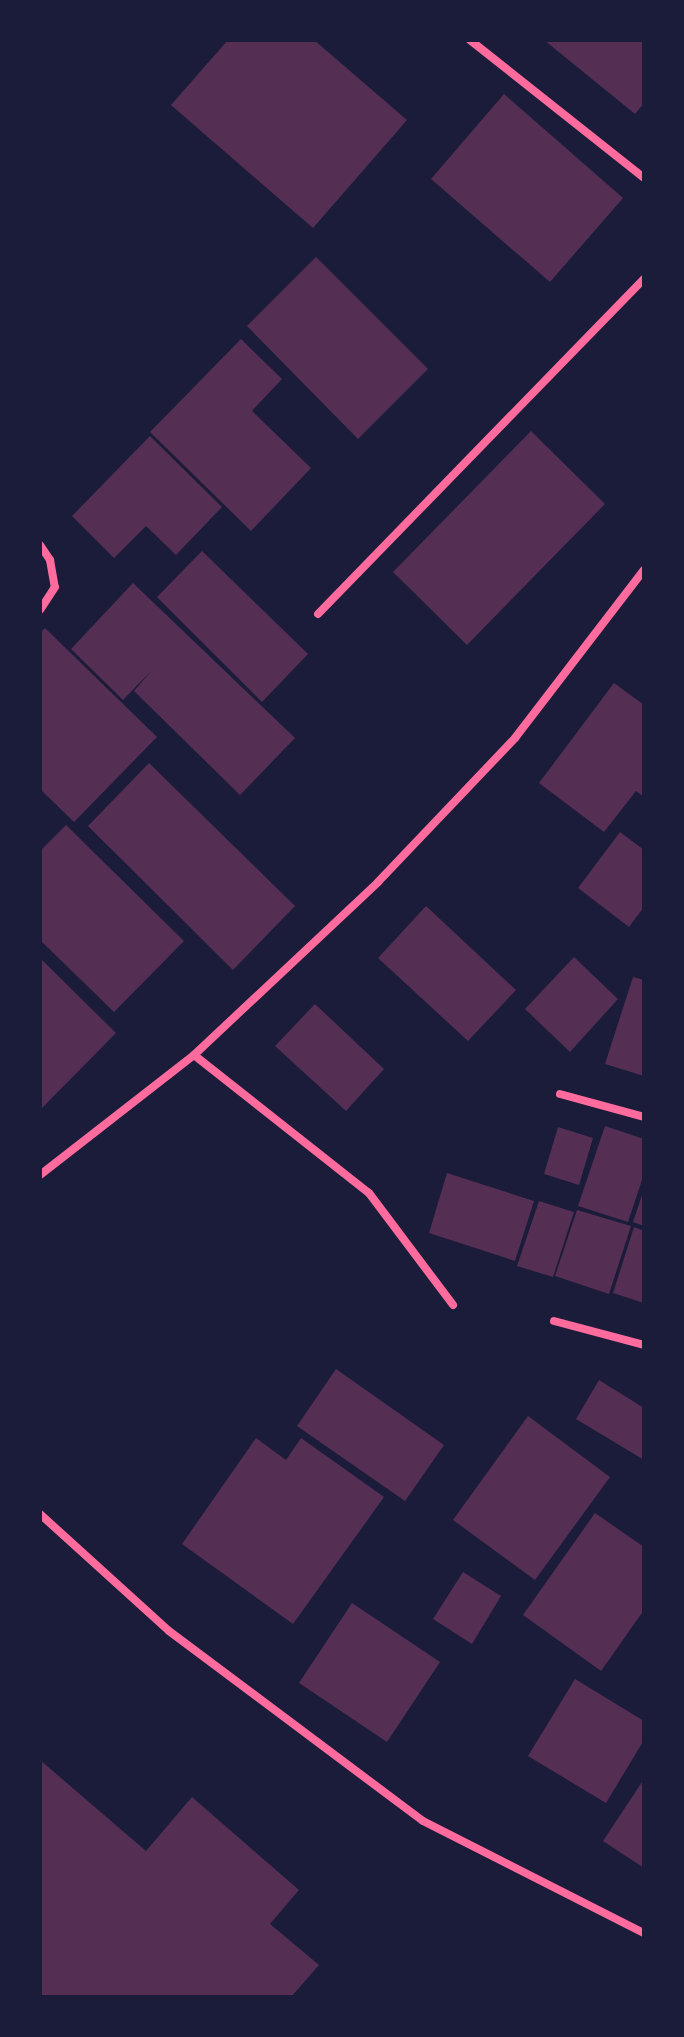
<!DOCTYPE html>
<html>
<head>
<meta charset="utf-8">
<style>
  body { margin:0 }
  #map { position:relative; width:684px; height:2037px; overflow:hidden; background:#1b1b3a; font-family:"Noto Sans",sans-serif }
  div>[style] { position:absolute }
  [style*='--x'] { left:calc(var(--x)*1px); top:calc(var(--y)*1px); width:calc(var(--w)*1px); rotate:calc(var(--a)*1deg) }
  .building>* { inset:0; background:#542f53 }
  .minor>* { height:8px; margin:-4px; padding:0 4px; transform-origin:4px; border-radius:4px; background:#ff6b9d }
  span { translate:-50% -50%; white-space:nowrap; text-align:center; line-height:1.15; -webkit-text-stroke:6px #1b1b3a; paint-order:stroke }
  .frame { position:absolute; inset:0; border:42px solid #1b1b3a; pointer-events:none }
</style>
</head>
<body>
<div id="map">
  <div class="building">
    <i style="clip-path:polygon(228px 40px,314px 40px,407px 120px,313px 228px,171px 105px)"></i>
    <i style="clip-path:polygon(544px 40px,644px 40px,644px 103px,635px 114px)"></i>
    <i style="clip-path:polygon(504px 94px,623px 198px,550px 282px,431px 179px)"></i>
    <i style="clip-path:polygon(316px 257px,428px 369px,358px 439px,247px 326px)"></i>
    <i style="clip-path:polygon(241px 339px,282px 379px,252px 411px,311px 468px,251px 531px,150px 432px)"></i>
    <i style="clip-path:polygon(531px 431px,605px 504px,467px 645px,393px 572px)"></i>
    <i style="clip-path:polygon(150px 436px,222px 507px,176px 555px,146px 526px,114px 558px,72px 516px)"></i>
    <i style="clip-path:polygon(202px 551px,308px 654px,262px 702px,157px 597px)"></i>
    <i style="clip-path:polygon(133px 583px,295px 738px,240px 795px,134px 691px,152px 670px,123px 700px,71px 649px)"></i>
    <i style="clip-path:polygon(45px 628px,157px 737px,74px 822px,40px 789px,40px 633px)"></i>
    <i style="clip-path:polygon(614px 683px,644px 705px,644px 797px,636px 791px,604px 832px,539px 783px)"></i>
    <i style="clip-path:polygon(149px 763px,295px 906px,233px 970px,88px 826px)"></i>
    <i style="clip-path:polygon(66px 825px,184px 941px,114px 1012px,40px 940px,40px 851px)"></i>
    <i style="clip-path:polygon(620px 832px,644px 850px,644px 907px,629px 927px,578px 888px)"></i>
    <i style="clip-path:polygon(426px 906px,516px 990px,468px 1041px,378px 958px)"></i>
    <i style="clip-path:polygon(574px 957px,618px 999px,570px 1052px,525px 1009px)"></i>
    <i style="clip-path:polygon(40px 958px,116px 1033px,40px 1110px)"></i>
    <i style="clip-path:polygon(633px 977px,644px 980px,644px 1076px,605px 1064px)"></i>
    <i style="clip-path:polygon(315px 1004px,384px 1069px,346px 1111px,275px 1046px)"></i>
    <i style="clip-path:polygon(605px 1126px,644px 1139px,644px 1174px,628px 1222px,578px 1206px)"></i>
    <i style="clip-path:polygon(558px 1127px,593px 1138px,579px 1185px,544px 1174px)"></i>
    <i style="clip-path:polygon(447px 1173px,534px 1201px,515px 1261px,429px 1233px)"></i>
    <i style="clip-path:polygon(643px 1192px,644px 1192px,644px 1226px,633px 1222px)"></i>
    <i style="clip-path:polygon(539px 1201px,574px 1212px,553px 1277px,517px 1266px)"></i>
    <i style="clip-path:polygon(577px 1210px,631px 1226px,609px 1294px,555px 1276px)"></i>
    <i style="clip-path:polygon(634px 1227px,644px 1231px,644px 1303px,613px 1293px)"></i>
    <i style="clip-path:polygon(336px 1369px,444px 1445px,405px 1501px,297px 1426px)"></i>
    <i style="clip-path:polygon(599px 1380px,644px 1408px,644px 1460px,576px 1419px)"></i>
    <i style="clip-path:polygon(528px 1416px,610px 1477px,535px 1580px,453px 1520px)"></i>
    <i style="clip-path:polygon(256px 1438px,286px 1460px,301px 1438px,384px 1497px,293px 1624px,182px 1544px)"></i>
    <i style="clip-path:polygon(595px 1513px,644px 1547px,644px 1610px,601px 1671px,523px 1615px)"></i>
    <i style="clip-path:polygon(463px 1572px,501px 1596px,472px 1644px,433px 1619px)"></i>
    <i style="clip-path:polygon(352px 1603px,440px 1662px,387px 1742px,299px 1683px)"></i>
    <i style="clip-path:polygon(575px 1679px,644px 1721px,644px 1740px,606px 1803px,528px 1756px)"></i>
    <i style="clip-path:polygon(40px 1760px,146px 1851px,192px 1797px,299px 1890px,270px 1924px,319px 1965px,291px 1997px,40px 1997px)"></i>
    <i style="clip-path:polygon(644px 1779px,644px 1868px,603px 1841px)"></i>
  </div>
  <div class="minor">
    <i style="--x:470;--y:40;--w:222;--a:38.4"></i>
    <i style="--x:40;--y:545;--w:18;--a:56"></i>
    <i style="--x:50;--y:560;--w:27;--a:80"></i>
    <i style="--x:55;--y:587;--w:27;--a:123"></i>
    <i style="--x:318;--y:614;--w:467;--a:-45.8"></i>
    <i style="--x:194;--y:1055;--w:223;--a:38.3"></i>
    <i style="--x:369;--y:1193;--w:140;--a:53.1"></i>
    <i style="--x:560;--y:1094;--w:87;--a:15.3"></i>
    <i style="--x:40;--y:1175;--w:195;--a:-37.9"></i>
    <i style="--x:194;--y:1055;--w:253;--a:-43.2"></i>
    <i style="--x:378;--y:882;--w:199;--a:-46.4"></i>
    <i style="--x:515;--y:738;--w:212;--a:-52.5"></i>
    <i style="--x:554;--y:1321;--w:93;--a:14.9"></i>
    <i style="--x:40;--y:1514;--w:174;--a:42.2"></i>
    <i style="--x:169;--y:1631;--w:317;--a:36.8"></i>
    <i style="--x:423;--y:1821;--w:248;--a:26.9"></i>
  </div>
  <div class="frame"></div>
</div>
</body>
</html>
